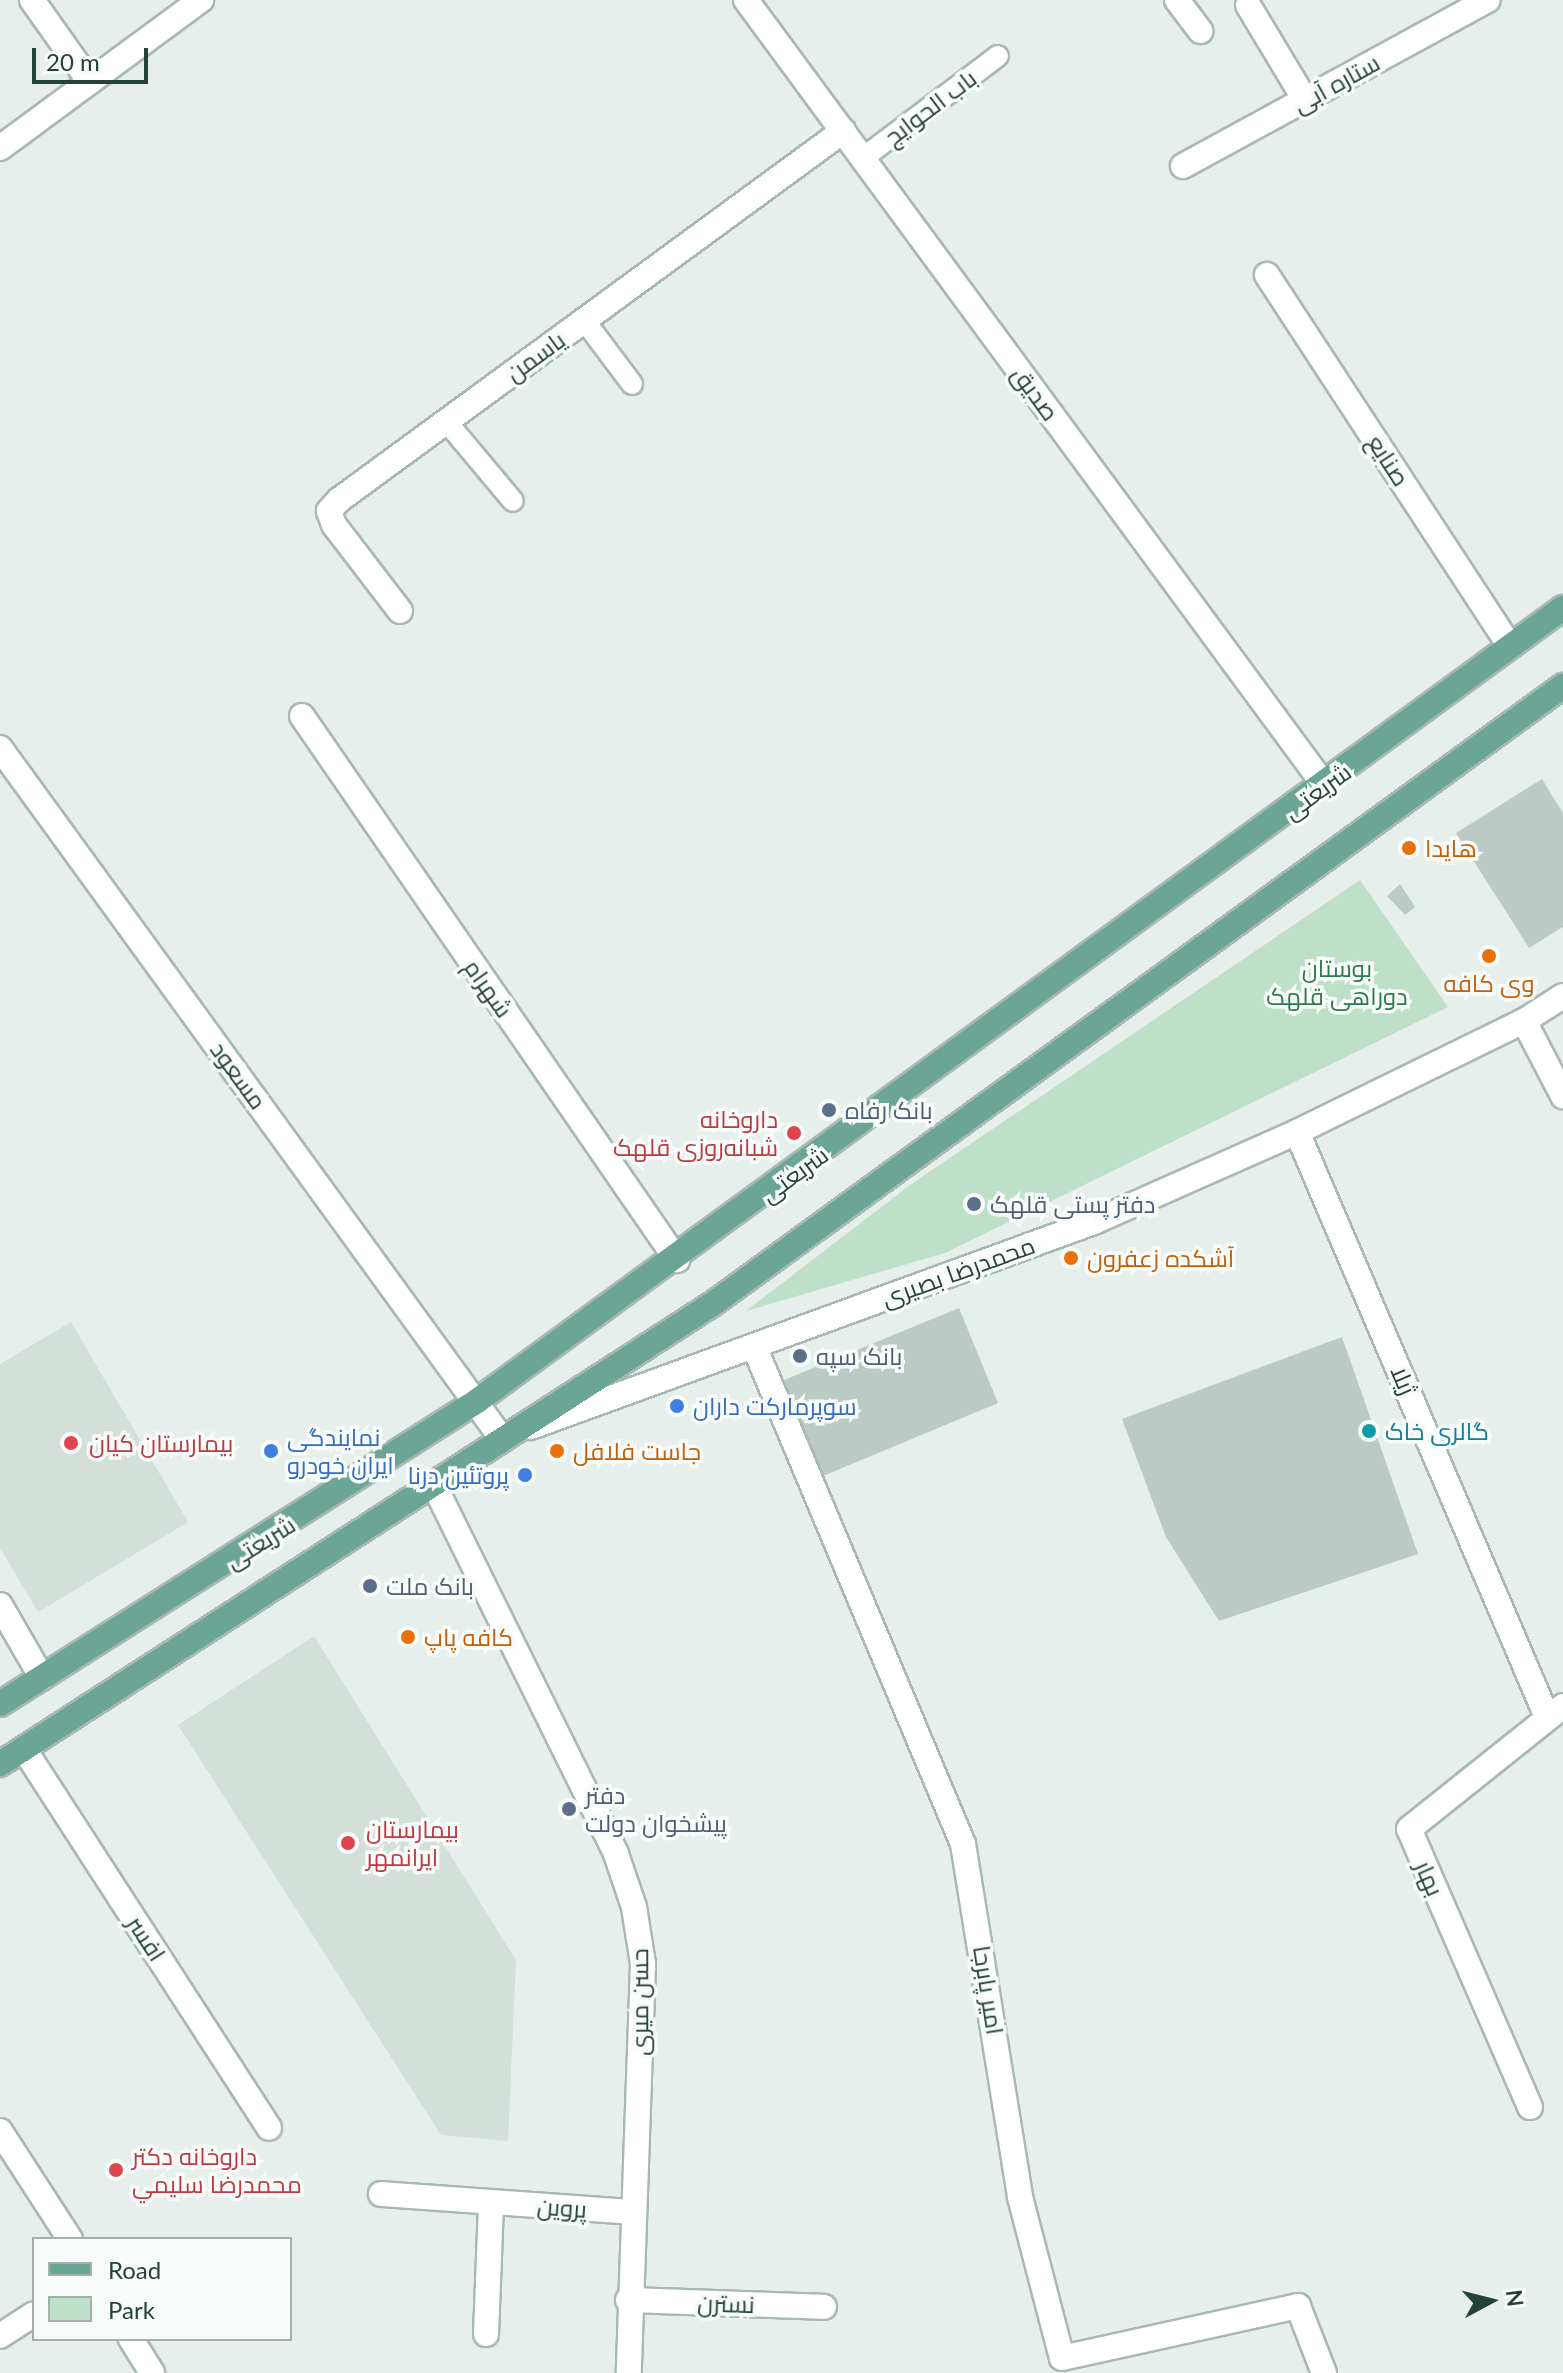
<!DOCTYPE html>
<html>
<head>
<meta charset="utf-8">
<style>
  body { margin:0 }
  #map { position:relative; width:1563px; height:2373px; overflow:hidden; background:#e6efeb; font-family:Lato,Cairo,sans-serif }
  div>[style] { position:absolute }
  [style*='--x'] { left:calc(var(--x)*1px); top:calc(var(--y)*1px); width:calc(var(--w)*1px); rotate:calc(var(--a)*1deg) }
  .built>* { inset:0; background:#d4dfda }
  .green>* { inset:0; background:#bfe0c8 }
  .building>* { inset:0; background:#bbcac4 }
  .roads { filter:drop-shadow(2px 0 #a8b8b2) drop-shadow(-2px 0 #a8b8b2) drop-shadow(0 2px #a8b8b2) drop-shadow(0 -2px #a8b8b2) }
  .service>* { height:20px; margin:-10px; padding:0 10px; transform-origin:10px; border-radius:10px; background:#fff }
  .minor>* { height:24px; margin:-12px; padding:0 12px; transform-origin:12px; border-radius:12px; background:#fff }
  .tertiary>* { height:24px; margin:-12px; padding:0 12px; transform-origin:12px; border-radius:12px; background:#fff }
  .primary>* { height:24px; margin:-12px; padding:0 12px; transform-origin:12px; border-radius:12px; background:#6aa596 }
  .dots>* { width:22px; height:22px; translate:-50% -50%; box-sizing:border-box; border:4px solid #f7fbf9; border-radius:50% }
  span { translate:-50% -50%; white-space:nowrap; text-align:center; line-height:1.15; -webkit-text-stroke:7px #f7fbf9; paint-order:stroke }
  .street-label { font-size:24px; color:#24423a }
  .food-label { font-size:24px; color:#c56008 }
  .left { translate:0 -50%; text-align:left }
  .park-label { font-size:24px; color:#2d7a4b }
  .service-label { font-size:24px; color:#4e5e75 }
  .health-label { font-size:24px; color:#be3a42 }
  .right { translate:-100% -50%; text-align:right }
  .shop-label { font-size:24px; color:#366cbe }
  .culture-label { font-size:24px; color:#0d838f }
  .legend { position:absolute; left:32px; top:2237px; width:260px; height:104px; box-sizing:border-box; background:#f7fbf9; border:2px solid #a3b1ad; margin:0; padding:10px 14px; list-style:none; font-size:24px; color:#24423a }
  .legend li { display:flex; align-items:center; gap:16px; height:40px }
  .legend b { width:40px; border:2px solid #a3b1ad }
  .north { position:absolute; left:1451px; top:2261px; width:80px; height:80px; -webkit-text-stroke:6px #f7fbf9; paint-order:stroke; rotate:83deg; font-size:22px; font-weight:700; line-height:32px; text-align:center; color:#24423a }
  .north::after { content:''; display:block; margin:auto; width:28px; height:36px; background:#24423a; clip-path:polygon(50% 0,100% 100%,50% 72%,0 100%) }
  .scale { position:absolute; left:32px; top:48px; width:116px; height:36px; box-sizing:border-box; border:4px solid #24423a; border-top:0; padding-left:10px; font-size:24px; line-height:28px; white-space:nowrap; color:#24423a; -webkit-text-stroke:6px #f7fbf9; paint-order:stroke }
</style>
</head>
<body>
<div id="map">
  <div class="built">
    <i style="clip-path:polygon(71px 1322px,188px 1522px,38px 1612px,0 1548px,0 1364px)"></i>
    <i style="clip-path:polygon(314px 1636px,516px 1960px,508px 2141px,441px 2135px,178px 1725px)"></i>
  </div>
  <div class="green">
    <i style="clip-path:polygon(1360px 880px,1448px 1007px,945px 1253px,746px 1311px,910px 1185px)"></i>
  </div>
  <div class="building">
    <i style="clip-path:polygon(1542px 779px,1563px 813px,1563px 927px,1529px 948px,1456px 833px)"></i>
    <i style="clip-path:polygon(1400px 884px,1415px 907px,1405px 915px,1387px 896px)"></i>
    <i style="clip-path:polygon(959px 1308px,998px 1403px,823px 1476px,784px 1380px)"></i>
    <i style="clip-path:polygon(1342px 1337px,1418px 1554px,1219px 1621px,1166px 1537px,1122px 1419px)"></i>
  </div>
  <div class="roads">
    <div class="service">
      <i style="--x:863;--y:158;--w:169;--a:-37.1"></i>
      <i style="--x:584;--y:320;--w:80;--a:53.1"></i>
      <i style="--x:446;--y:421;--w:104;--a:50.1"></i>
    </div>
    <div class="minor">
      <i style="--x:32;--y:0;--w:100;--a:54.7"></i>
      <i style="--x:746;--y:0;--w:976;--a:53.62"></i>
      <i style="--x:1177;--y:0;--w:39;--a:53"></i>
      <i style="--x:1248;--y:5;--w:111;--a:59"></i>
      <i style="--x:0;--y:148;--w:250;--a:-36.4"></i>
      <i style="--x:1183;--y:166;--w:347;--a:-28.6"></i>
      <i style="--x:1267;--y:275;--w:443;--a:56.8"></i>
      <i style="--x:400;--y:611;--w:108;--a:-127.5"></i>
      <i style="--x:334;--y:525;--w:15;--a:-110"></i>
      <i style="--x:329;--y:511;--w:15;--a:-48"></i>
      <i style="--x:339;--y:500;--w:625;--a:-36.21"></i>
      <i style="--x:302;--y:716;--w:661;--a:55.42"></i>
      <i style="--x:0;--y:748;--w:855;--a:53.99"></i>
      <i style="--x:1524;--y:1021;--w:85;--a:62.5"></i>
      <i style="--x:1297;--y:1132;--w:636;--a:66.86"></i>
      <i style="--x:754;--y:1346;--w:540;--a:67.23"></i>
      <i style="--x:963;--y:1844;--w:358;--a:80.8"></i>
      <i style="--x:1020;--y:2197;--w:166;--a:75.4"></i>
      <i style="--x:1062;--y:2358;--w:242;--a:-12.4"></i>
      <i style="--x:1298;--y:2306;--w:72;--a:68.8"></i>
      <i style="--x:434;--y:1485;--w:411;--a:63.7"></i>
      <i style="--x:616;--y:1854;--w:56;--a:71.2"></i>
      <i style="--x:634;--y:1907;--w:58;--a:81"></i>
      <i style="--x:643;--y:1964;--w:409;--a:92"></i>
      <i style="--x:0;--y:1605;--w:84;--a:60.1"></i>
      <i style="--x:24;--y:1749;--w:451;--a:57.1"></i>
      <i style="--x:1530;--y:2107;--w:303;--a:-113.5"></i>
      <i style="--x:1409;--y:1829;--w:197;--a:-38.6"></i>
      <i style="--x:381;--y:2194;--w:252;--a:4.1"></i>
      <i style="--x:628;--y:2300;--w:196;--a:2"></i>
      <i style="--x:486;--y:2334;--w:131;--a:-87.8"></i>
      <i style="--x:0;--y:2336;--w:40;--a:-32.9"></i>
    </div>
    <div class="tertiary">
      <i style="--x:531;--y:1427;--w:599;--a:-20.01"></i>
      <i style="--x:1094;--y:1222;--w:222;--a:-23.9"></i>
      <i style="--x:1297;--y:1132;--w:253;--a:-26.1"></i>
      <i style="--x:1524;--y:1021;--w:46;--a:-32.7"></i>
      <i style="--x:0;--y:2131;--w:129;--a:57.1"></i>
      <i style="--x:131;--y:2339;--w:40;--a:58"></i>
    </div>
    <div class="primary">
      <i style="--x:0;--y:1704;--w:565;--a:-32.42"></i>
      <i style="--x:477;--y:1401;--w:1345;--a:-36.14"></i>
      <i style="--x:0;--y:1764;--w:850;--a:-32.85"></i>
      <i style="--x:714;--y:1303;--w:1050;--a:-36.01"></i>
    </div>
  </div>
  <div class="dots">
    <i style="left:1409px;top:848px;background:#e8710a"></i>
    <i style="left:1489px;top:956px;background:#e8710a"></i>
    <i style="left:829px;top:1110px;background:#5c6f8a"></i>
    <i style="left:794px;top:1133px;background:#e0444e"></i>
    <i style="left:974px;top:1204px;background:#5c6f8a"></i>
    <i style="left:1071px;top:1258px;background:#e8710a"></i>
    <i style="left:800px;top:1356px;background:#5c6f8a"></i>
    <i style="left:677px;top:1406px;background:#3f7fe0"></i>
    <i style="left:1369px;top:1431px;background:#0f9aa8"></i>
    <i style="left:71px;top:1443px;background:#e0444e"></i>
    <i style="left:271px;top:1451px;background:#3f7fe0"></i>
    <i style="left:557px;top:1451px;background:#e8710a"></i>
    <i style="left:525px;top:1475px;background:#3f7fe0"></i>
    <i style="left:370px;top:1586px;background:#5c6f8a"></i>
    <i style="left:408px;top:1637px;background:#e8710a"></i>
    <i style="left:569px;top:1809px;background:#5c6f8a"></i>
    <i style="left:348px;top:1843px;background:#e0444e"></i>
    <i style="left:116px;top:2170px;background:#e0444e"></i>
  </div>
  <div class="street-label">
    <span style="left:1336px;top:83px;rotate:-29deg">ستاره آبی</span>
    <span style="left:930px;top:107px;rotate:-37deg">باب الحوایج</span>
    <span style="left:535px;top:356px;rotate:-36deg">یاسمن</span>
    <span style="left:1036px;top:393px;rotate:54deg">صدیق</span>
    <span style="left:1389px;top:460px;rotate:57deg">صنایع</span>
    <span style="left:1317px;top:791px;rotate:-36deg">شریعتی</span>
    <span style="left:489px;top:988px;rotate:55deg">شهرام</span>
    <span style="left:239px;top:1075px;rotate:54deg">مسعود</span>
    <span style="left:794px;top:1174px;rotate:-36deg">شریعتی</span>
    <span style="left:958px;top:1271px;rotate:-20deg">محمدرضا بصیری</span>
    <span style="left:1404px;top:1380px;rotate:67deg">ژیلا</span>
    <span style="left:260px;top:1542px;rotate:-32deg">شریعتی</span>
    <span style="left:1430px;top:1878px;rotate:66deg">بهار</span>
    <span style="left:147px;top:1938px;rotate:57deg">افسر</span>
    <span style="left:989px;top:1990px;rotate:81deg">امیر پابرجا</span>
    <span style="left:639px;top:2002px;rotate:-90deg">حسن میری</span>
    <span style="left:562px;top:2207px;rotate:4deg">پروین</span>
    <span style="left:726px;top:2303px;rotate:2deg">نسترن</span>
  </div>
  <div class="food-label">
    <span class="left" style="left:1425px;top:848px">هایدا</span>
    <span style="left:1489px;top:983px">وی کافه</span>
    <span class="left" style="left:1087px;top:1258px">آشکده زعفرون</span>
    <span class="left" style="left:573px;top:1451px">جاست فلافل</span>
    <span class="left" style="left:424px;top:1637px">کافه پاپ</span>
  </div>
  <div class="park-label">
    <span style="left:1337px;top:982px">بوستان<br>دوراهی قلهک</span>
  </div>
  <div class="service-label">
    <span class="left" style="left:845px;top:1110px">بانک رفاه</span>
    <span class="left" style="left:990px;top:1204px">دفتر پستی قلهک</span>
    <span class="left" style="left:816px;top:1356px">بانک سپه</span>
    <span class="left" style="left:386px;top:1586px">بانک ملت</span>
    <span class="left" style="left:585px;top:1809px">دفتر<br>پیشخوان دولت</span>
  </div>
  <div class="health-label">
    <span class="right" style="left:778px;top:1133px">داروخانه<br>شبانه‌روزی قلهک</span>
    <span class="left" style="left:89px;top:1443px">بیمارستان کیان</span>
    <span class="left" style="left:366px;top:1843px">بیمارستان<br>ایرانمهر</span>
    <span class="left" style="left:132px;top:2170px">داروخانه دكتر<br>محمدرضا سليمي</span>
  </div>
  <div class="shop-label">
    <span class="left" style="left:693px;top:1406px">سوپرمارکت داران</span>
    <span class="left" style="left:287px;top:1451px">نمایندگی<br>ایران خودرو</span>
    <span class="right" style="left:509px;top:1475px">پروتئین درنا</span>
  </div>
  <div class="culture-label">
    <span class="left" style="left:1385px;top:1431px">گالری خاک</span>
  </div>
  <ul class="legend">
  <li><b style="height:10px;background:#6aa596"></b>Road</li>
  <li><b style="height:22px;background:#bfe0c8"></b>Park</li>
  </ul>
  <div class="north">N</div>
  <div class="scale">20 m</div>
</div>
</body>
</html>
